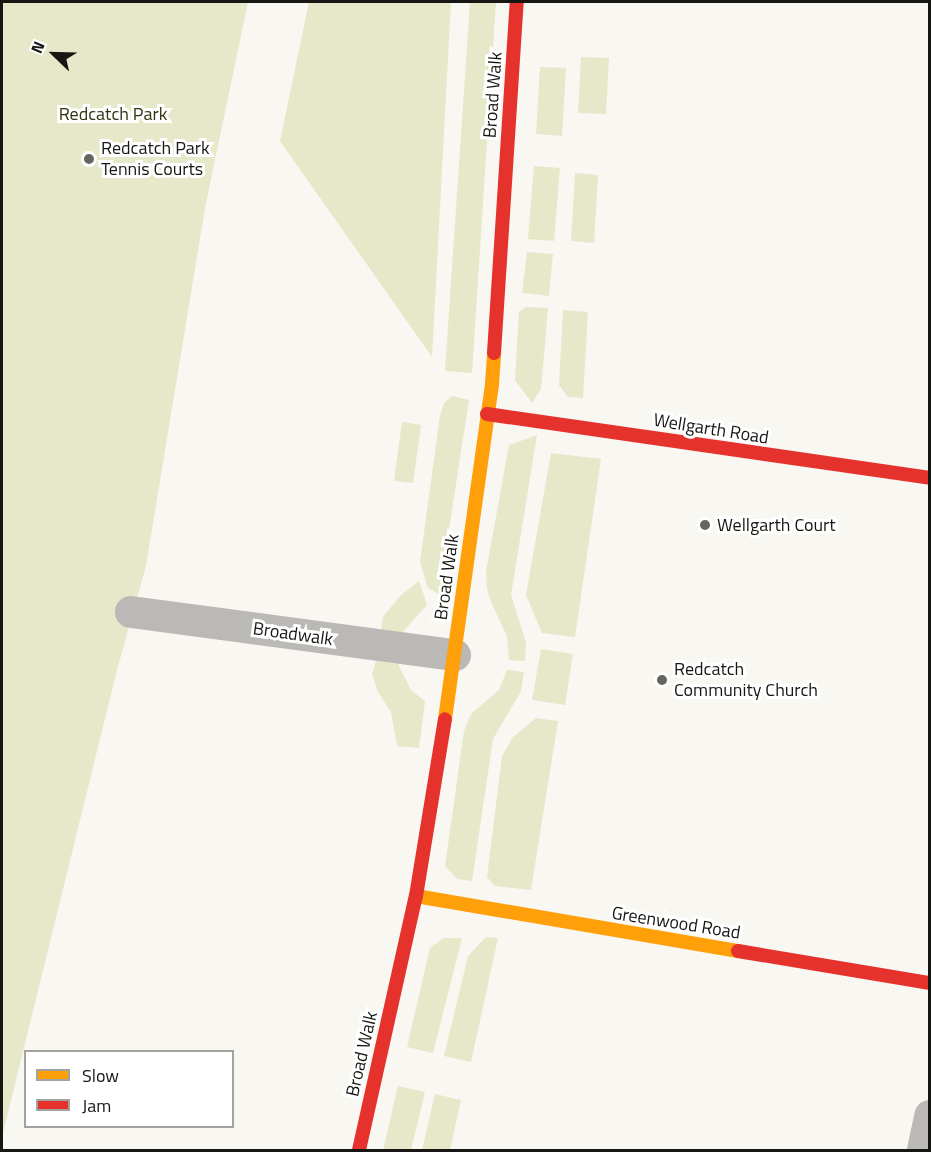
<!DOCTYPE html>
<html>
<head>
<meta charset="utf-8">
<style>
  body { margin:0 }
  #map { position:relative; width:931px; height:1152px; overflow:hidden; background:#f8f7f2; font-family:"Titillium Web",sans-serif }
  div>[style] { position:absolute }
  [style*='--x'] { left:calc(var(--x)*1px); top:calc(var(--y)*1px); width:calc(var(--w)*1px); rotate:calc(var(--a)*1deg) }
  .green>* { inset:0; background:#e6e8c9 }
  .street>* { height:32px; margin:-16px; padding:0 16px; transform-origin:16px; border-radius:16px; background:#bab9b6 }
  .slow>* { height:14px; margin:-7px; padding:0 7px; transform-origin:7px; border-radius:7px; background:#ff9f0a }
  .jam>* { height:14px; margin:-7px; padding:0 7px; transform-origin:7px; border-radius:7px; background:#e5322d }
  .dots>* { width:16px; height:16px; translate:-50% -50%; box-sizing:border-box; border:3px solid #fff; border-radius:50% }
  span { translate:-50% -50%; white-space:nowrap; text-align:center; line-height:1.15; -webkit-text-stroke:6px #fff; paint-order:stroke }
  .street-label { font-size:18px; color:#161612 }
  .park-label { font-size:18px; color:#303310 }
  .poi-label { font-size:18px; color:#161612 }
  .left { translate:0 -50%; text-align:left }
  .frame { position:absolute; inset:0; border:3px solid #161612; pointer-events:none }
  .legend { position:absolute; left:24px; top:1050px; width:210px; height:78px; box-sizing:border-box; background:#fff; border:2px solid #a2a2a0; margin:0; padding:8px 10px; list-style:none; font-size:18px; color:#161612 }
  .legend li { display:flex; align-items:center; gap:12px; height:30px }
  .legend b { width:30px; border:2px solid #a2a2a0 }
  .north { position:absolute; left:24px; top:24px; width:60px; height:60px; -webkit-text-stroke:4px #fff; paint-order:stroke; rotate:293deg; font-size:16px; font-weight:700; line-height:24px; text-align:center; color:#161612 }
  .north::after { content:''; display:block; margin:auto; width:21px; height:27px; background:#161612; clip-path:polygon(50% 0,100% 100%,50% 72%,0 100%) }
</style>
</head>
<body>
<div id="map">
  <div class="green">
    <i style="clip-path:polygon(2px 2px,248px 2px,205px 208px,146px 566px,117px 670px,2px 1137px)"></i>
    <i style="clip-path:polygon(309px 2px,451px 2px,432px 357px,280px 141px)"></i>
    <i style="clip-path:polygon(470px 2px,496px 2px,472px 373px,445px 371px)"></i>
    <i style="clip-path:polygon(581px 57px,609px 58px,606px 114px,578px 113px)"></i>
    <i style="clip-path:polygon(540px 67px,566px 68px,562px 136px,536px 134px)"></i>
    <i style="clip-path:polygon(534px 166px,560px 168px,554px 241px,528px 239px)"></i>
    <i style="clip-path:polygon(575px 173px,598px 175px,594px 243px,571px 241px)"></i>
    <i style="clip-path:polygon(527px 252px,553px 254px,549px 296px,522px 293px)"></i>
    <i style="clip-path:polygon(526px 307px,548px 308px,541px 389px,532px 403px,515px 380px,519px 312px)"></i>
    <i style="clip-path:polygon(563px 310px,588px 312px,583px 398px,568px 397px,559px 385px)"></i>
    <i style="clip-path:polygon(452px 396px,469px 400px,439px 594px,428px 588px,420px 562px,440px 416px,444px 403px)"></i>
    <i style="clip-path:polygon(402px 422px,421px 425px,413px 483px,394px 481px)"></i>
    <i style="clip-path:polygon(537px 435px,511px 595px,526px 642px,525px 661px,509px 660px,507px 636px,491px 602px,487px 589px,486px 572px,509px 445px)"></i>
    <i style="clip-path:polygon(551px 453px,601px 459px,575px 637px,542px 633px,526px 595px)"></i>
    <i style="clip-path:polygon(419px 581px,427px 605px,401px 634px,381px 632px,383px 617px,401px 595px)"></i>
    <i style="clip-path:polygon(541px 649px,573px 654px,565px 705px,532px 700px)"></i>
    <i style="clip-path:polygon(376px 661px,398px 664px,411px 690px,425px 701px,419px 748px,397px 746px,391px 712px,378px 692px,372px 674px)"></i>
    <i style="clip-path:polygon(507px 670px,524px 672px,521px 691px,493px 739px,472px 881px,457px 879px,445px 866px,464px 731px,471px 714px,499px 690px)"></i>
    <i style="clip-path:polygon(536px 718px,558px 721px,531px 890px,495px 886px,487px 877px,502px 756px,513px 737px)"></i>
    <i style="clip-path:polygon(486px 937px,498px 938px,471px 1062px,444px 1056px,468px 956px)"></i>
    <i style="clip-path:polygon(443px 938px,462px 938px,433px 1053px,407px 1047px,430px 948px)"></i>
    <i style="clip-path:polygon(398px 1086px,425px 1092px,411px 1150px,383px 1150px)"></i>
    <i style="clip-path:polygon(435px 1094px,461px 1100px,450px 1150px,422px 1150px)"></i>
  </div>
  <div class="street">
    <i style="--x:131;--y:612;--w:327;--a:7.6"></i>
    <i style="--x:923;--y:1150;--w:35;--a:-78"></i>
  </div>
  <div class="slow">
    <i style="--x:445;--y:719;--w:338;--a:-82"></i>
    <i style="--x:492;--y:384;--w:31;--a:-86"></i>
    <i style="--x:416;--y:896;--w:327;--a:9.7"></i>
  </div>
  <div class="jam">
    <i style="--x:494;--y:353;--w:352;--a:-86.3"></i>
    <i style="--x:487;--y:414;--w:448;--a:8.2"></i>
    <i style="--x:738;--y:951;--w:195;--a:9.5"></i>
    <i style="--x:359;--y:1150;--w:260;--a:-77.4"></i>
    <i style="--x:416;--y:896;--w:179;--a:-80.7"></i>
  </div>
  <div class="dots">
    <i style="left:89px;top:159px;background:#656560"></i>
    <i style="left:705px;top:525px;background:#656560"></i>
    <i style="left:662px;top:680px;background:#656560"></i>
  </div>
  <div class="street-label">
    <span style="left:493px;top:95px;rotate:-86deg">Broad Walk</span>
    <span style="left:711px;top:429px;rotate:9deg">Wellgarth Road</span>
    <span style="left:447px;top:577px;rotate:-82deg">Broad Walk</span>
    <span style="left:293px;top:634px;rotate:8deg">Broadwalk</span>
    <span style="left:676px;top:923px;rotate:9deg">Greenwood Road</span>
    <span style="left:362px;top:1054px;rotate:-77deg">Broad Walk</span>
  </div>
  <div class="park-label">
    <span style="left:113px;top:114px">Redcatch Park</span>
  </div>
  <div class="poi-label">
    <span class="left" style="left:101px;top:159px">Redcatch Park<br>Tennis Courts</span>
    <span class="left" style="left:717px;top:525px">Wellgarth Court</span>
    <span class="left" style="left:674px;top:680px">Redcatch<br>Community Church</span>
  </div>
  <div class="frame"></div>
  <ul class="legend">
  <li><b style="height:8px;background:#ff9f0a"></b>Slow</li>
  <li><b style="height:8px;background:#e5322d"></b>Jam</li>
  </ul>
  <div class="north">N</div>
</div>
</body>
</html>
